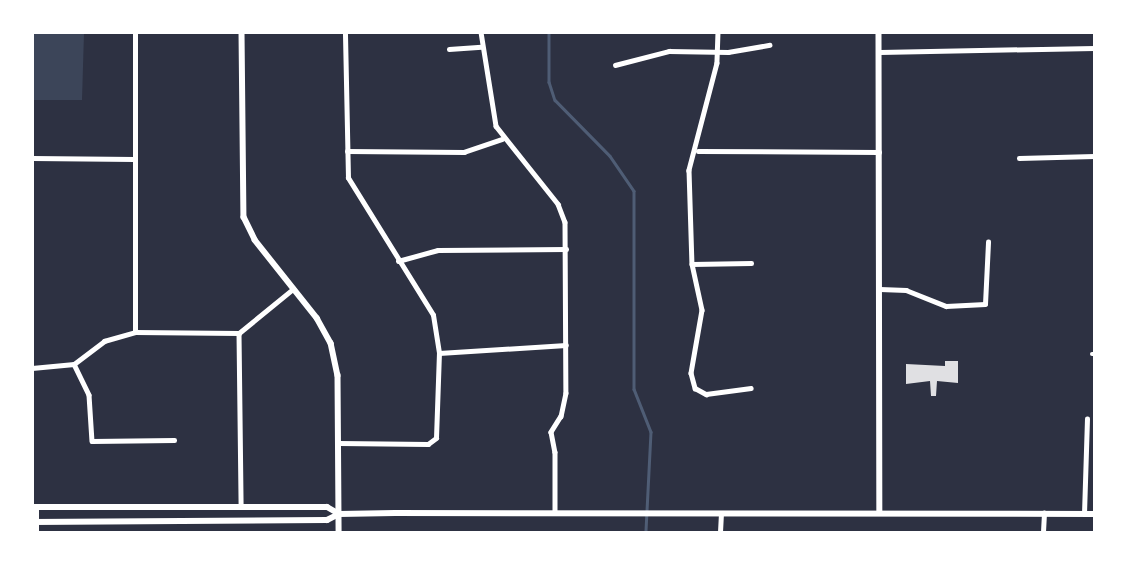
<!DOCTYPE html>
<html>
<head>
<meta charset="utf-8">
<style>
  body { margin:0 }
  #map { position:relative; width:1127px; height:565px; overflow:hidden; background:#2d3142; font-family:"Varela Round",sans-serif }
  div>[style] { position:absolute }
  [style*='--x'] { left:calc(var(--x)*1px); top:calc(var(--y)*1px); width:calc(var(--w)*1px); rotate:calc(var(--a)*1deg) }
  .green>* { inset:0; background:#3c4559 }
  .stream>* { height:2.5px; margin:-1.25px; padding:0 1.25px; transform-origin:1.25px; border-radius:1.25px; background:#4f5d75 }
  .building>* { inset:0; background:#e0e0e3 }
  .minor>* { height:4.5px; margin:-2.25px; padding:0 2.25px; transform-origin:2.25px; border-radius:2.25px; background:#fff }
  .tertiary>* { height:5.5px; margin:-2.75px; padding:0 2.75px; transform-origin:2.75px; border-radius:2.75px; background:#fff }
  .secondary>* { height:6px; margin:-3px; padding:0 3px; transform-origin:3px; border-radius:3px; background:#fff }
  span { translate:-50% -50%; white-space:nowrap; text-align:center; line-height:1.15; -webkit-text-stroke:4px #fff; paint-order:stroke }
  .frame { position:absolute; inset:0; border:34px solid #fff; pointer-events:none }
</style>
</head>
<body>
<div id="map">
  <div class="green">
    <i style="clip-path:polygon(32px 33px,84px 33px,82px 100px,33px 100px)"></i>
  </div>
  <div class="stream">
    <i style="--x:549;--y:32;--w:50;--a:90"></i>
    <i style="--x:549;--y:82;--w:19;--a:72"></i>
    <i style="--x:555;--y:100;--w:78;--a:45.5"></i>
    <i style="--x:610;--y:156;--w:42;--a:55.6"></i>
    <i style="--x:634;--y:191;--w:198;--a:90"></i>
    <i style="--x:634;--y:389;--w:46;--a:68.4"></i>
    <i style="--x:651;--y:432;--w:100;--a:92.9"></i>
  </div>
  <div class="building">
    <i style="clip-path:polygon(945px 361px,958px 361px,958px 383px,937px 381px,936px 396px,931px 396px,930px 381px,906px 384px,906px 364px,945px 366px)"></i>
  </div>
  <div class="minor">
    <i style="--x:481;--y:32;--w:95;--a:80.9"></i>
    <i style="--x:496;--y:126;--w:100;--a:51.5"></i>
    <i style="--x:558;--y:204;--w:19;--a:69"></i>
    <i style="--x:565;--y:222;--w:171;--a:89.7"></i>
    <i style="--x:566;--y:393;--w:24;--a:102"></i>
    <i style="--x:561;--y:416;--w:19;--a:122"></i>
    <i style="--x:551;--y:432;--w:20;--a:79"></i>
    <i style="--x:555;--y:452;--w:60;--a:90"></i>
    <i style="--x:718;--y:32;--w:31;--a:92"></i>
    <i style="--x:717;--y:63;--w:111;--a:104.7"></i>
    <i style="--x:689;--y:170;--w:94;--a:88.2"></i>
    <i style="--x:692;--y:264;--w:47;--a:77.7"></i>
    <i style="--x:702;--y:310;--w:64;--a:99.9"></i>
    <i style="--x:691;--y:373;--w:16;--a:75"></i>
    <i style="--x:695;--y:388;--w:13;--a:29"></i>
    <i style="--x:706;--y:394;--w:45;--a:-7.6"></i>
    <i style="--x:449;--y:49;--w:32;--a:-4"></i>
    <i style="--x:880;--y:52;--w:214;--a:-1.1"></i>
    <i style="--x:615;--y:65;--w:56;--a:-14.5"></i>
    <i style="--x:669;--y:51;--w:59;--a:1"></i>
    <i style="--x:728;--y:52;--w:42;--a:-9.7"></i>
    <i style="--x:347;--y:151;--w:117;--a:0.5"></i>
    <i style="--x:464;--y:152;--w:40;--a:-18.9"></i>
    <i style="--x:698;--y:151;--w:181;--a:0.3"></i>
    <i style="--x:32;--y:158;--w:102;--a:0.6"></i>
    <i style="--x:1019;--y:158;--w:75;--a:-1.5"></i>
    <i style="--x:398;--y:261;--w:41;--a:-15.4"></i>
    <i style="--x:438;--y:250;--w:128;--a:-0.4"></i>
    <i style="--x:692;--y:264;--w:59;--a:-1"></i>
    <i style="--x:880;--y:289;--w:26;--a:2"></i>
    <i style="--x:906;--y:290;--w:43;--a:21.8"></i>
    <i style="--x:946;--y:306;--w:39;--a:-3"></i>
    <i style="--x:985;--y:304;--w:62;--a:-87.2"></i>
    <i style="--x:135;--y:332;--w:300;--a:-90"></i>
    <i style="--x:239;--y:333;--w:174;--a:89.3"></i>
    <i style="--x:439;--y:353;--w:127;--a:-3.6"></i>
    <i style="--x:1092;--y:354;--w:2;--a:0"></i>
    <i style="--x:74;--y:364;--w:34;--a:64"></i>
    <i style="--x:89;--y:395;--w:46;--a:86.3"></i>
    <i style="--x:92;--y:441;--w:82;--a:-0.7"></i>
    <i style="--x:32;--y:368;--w:42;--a:-5.4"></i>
    <i style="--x:74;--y:364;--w:38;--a:-37"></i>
    <i style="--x:104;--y:341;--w:32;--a:-16"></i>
    <i style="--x:135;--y:332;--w:104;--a:0.6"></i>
    <i style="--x:239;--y:333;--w:70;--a:-39.2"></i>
    <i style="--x:339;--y:443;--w:89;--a:0.6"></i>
    <i style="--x:428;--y:444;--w:10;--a:-37"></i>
    <i style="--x:436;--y:438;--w:85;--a:-88"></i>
    <i style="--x:439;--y:353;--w:38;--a:-99"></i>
    <i style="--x:433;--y:315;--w:161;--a:-121.8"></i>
    <i style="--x:348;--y:178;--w:146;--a:-91.2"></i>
    <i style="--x:1084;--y:514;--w:95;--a:-88.2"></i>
    <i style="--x:36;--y:532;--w:25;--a:-90"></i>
    <i style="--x:720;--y:532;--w:18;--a:-87"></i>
    <i style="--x:1043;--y:532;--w:19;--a:-87"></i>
  </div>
  <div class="tertiary">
    <i style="--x:242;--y:32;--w:185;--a:89.4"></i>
    <i style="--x:244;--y:217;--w:25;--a:64"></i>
    <i style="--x:255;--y:240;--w:100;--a:51.5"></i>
    <i style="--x:317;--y:318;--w:29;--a:61"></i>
    <i style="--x:331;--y:343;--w:33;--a:78"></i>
    <i style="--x:338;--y:375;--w:157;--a:89.6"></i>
    <i style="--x:879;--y:32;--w:480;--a:89.9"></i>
  </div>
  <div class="secondary">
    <i style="--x:32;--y:507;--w:295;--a:0"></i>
    <i style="--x:327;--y:507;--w:14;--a:30"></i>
    <i style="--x:32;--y:522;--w:295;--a:-0.4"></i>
    <i style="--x:327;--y:520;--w:13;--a:-27"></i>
    <i style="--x:339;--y:514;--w:56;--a:-1"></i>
    <i style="--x:395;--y:513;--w:699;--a:0.08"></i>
  </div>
  <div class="frame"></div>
</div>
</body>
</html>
